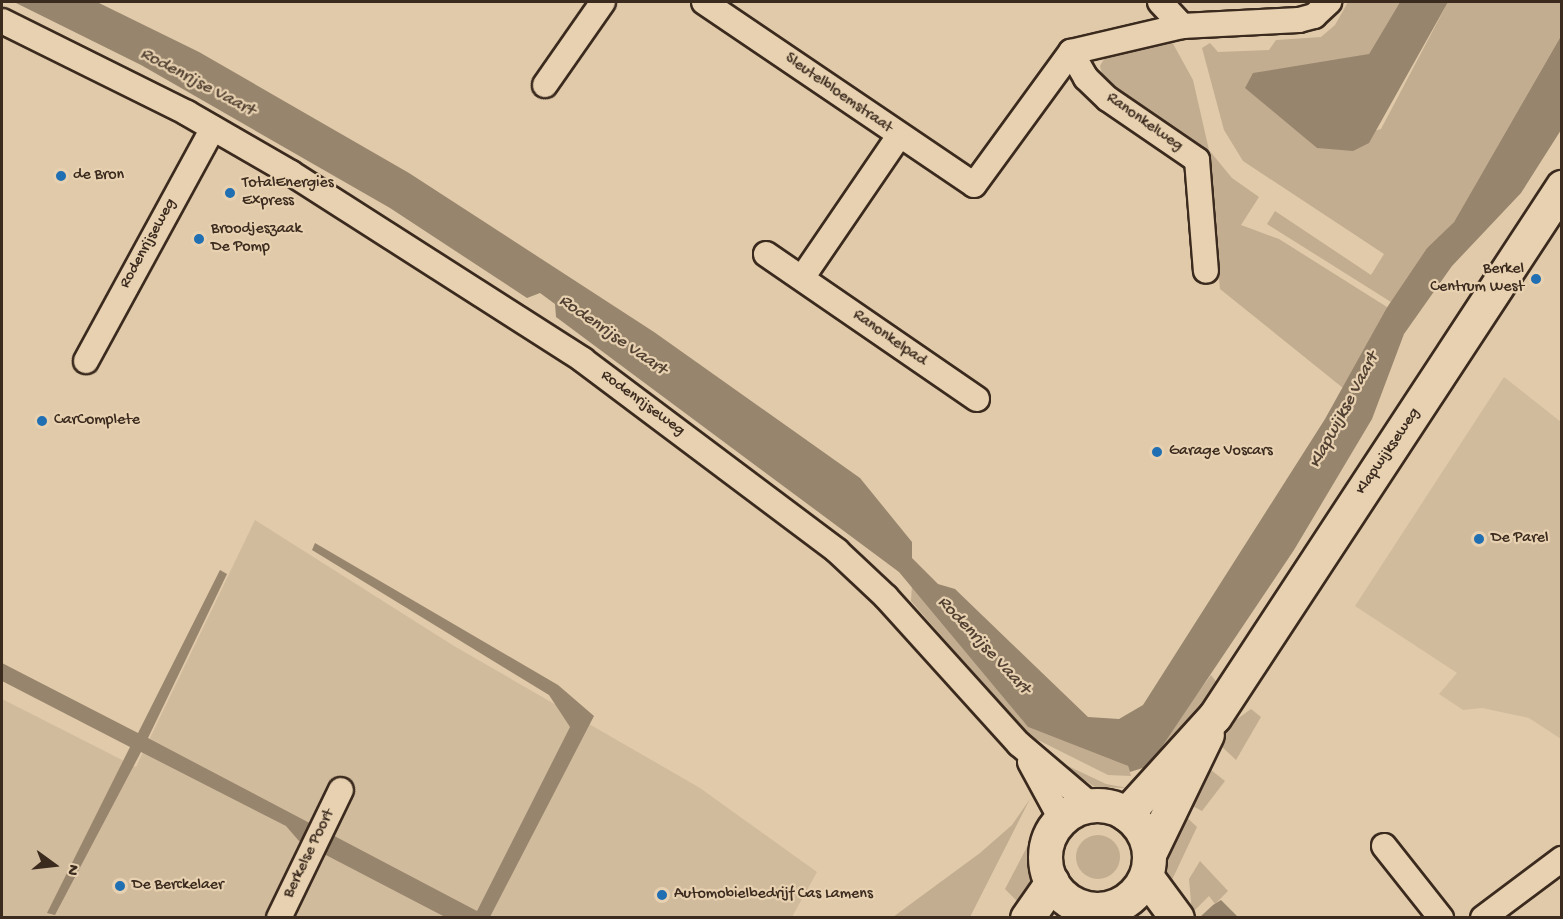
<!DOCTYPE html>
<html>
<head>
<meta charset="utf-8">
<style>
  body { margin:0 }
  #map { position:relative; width:1563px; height:919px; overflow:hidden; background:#e0caaa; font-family:"Gochi Hand",sans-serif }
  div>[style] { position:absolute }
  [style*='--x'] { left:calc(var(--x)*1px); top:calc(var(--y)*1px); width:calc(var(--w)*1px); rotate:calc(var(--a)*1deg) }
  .built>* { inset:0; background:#d1bb9d }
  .green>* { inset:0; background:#c2ad90 }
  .round { border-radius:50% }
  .water>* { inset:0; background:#98856d }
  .roads { filter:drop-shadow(2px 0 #3b2a1e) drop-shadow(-2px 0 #3b2a1e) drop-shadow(0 2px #3b2a1e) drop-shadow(0 -2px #3b2a1e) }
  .street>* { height:24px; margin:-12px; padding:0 12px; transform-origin:12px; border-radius:12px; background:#e7d1b0 }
  .secondary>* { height:33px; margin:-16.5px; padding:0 16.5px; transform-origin:16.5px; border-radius:16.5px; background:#e7d1b0 }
  .secondary>.ring { margin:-16.5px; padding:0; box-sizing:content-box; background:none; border:33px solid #e7d1b0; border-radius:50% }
  .dots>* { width:16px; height:16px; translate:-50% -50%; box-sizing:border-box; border:3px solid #e7d1b0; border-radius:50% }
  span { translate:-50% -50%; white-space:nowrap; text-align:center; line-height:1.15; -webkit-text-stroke:4.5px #e7d1b0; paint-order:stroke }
  .street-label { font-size:16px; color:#3b2a1e }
  .poi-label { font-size:16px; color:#3b2a1e }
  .left { translate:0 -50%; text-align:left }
  .right { translate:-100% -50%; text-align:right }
  .water-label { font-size:18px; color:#524132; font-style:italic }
  .frame { position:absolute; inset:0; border:3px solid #3b2a1e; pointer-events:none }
  .north { position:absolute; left:24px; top:835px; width:60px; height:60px; -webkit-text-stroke:4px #e7d1b0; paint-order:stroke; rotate:105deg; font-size:16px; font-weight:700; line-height:24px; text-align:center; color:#3b2a1e }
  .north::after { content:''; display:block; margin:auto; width:21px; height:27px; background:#3b2a1e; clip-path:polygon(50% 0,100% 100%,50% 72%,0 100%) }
</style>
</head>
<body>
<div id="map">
  <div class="built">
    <i style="clip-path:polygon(1504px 377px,1561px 422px,1561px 739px,1529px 718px,1482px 708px,1463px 710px,1439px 694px,1457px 673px,1355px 606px)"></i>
    <i style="clip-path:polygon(255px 520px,454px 646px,700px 788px,817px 872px,792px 917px,2px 917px,2px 699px,136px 767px)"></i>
  </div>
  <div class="green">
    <i style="clip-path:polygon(1348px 2px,1400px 2px,1369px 54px,1352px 61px,1283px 116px,1317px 148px,1381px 129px,1448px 2px,1561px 2px,1561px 36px,1454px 222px,1427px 248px,1391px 302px,1267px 224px,1275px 211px,1371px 275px,1384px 254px,1243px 161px,1224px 130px,1202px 48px,1210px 43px,1218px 52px,1269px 50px,1276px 40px,1321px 37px,1335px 25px)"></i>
    <i style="clip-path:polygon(1171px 40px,1193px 80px,1209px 150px,1232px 178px,1259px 197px,1241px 225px,1279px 239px,1387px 307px,1343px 388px,1220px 289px,1206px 155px,1105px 86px,1100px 66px,1107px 54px)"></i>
    <i style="clip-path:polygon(912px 585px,1028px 727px,1128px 766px,1131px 776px,1108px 775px,1028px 735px,911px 601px)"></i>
    <i style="clip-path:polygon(1211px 675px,1218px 684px,1187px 729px,1151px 773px,1142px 768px)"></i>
    <i style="clip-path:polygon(1251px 709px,1261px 717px,1236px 760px,1219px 744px,1229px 725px)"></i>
    <i style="clip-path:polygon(1049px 757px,1106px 784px,1128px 788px,1095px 787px)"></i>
    <i style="clip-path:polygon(1206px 766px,1225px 781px,1202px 811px,1187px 803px)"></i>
    <i style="clip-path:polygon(1030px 799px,970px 917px,893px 917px,980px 853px,1012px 825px)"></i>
    <i style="clip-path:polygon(1181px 812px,1197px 827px,1170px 884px,1163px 883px,1163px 862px)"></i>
    <i style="clip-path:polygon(1039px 824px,1032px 856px,1034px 881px,1022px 906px,1005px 889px)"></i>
    <i class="round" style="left:1076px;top:835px;width:44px;height:44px"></i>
    <i style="clip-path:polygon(1200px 861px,1228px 891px,1215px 904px,1209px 896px,1192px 913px,1189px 879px)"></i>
  </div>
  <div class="water">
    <i style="clip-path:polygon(14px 2px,97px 2px,199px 52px,409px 173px,654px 332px,860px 478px,912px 542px,912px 558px,938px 584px,955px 589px,1088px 717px,1119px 719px,1143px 705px,1325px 419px,1386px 309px,1427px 248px,1454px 222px,1561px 36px,1561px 130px,1521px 193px,1452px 266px,1404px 334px,1372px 419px,1294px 550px,1149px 766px,1130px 772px,1128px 766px,1028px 727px,899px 572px,556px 317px,555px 304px,540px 293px,527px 298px,390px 208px,141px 65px)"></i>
    <i style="clip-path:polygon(1400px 2px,1448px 2px,1369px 143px,1353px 151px,1317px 148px,1245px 88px,1253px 73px,1369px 54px)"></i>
    <i style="clip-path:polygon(315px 543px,558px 685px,594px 716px,490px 917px,445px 917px,299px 841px,286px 826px,141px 752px,55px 915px,47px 913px,130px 747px,2px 681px,2px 663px,138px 733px,220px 570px,227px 574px,148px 738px,477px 911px,570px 727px,549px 695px,312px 550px)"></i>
    <i style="clip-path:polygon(1221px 900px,1238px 917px,1200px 917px,1213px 905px)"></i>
  </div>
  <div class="roads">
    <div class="street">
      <i style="--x:704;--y:2;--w:326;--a:34.1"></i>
      <i style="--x:974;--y:185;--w:165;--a:-53.9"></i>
      <i style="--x:1071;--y:52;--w:114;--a:-13.2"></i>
      <i style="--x:1182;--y:26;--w:117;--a:-2.9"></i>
      <i style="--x:1299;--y:20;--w:16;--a:-15"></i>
      <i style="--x:1314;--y:16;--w:21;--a:-43"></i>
      <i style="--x:1160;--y:2;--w:33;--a:47"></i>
      <i style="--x:2;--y:21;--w:207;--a:26.4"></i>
      <i style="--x:187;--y:113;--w:120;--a:30"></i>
      <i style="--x:291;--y:173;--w:347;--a:32.6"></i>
      <i style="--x:583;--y:360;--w:318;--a:36.9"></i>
      <i style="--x:837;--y:551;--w:67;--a:43.2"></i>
      <i style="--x:886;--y:597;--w:198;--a:47.9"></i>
      <i style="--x:1019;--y:744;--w:94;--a:40.3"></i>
      <i style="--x:1071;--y:52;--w:30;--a:60"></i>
      <i style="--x:1086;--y:78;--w:30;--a:44"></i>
      <i style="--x:1108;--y:99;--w:108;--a:34.4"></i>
      <i style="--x:1197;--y:160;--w:111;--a:85.4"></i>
      <i style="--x:545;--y:85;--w:101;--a:-55.1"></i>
      <i style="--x:766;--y:254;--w:256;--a:34.5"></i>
      <i style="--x:802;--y:278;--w:172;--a:-55.7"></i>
      <i style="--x:86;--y:361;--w:265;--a:-61.4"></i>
      <i style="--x:1030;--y:762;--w:65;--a:61.5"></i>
      <i style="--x:1384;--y:846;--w:92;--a:51.6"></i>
      <i style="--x:279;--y:918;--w:142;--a:-64.2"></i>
      <i style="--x:1483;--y:918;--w:99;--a:-36.8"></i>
    </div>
    <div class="secondary">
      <i class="ring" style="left:1045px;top:805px;width:71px;height:71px"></i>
      <i style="--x:1126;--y:814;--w:132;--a:-47.8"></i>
      <i style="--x:1215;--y:716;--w:633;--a:-56.74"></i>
      <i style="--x:1149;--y:854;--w:133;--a:-64.2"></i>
      <i style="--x:1146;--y:876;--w:52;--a:53.6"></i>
      <i style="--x:1027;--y:918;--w:44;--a:-55.2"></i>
    </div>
  </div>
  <div class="dots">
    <i style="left:61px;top:176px;background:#1f6fb2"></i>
    <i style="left:230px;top:193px;background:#1f6fb2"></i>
    <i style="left:199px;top:239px;background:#1f6fb2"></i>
    <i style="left:1536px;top:279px;background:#1f6fb2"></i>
    <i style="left:42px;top:421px;background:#1f6fb2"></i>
    <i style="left:1157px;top:452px;background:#1f6fb2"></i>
    <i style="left:1479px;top:539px;background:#1f6fb2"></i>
    <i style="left:120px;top:886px;background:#1f6fb2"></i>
    <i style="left:662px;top:895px;background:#1f6fb2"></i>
  </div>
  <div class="street-label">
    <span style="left:838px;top:94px;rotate:35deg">Sleutelbloemstraat</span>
    <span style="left:1144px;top:123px;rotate:35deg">Ranonkelweg</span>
    <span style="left:149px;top:244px;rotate:-61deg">Rodenrijseweg</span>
    <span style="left:889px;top:339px;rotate:35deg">Ranonkelpad</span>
    <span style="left:642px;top:404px;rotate:36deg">Rodenrijseweg</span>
    <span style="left:1389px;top:452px;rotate:-56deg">Klapwijkseweg</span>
    <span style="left:310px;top:854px;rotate:-64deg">Berkelse Poort</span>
  </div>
  <div class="poi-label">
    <span class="left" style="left:73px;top:176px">de Bron</span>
    <span class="left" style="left:242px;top:193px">TotalEnergies<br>Express</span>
    <span class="left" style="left:211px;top:239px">Broodjeszaak<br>De Pomp</span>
    <span class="right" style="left:1524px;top:279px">Berkel<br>Centrum West</span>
    <span class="left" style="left:54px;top:421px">CarComplete</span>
    <span class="left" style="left:1169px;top:452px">Garage Voscars</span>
    <span class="left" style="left:1491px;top:539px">De Parel</span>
    <span class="left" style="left:132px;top:886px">De Berckelaer</span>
    <span class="left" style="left:674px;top:895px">Automobielbedrijf Cas Lamens</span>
  </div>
  <div class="water-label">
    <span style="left:197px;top:83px;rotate:28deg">Rodenrijse Vaart</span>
    <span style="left:612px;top:336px;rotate:35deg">Rodenrijse Vaart</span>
    <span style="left:1345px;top:411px;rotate:-62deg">Klapwijkse Vaart</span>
    <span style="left:983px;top:646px;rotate:47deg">Rodenrijse Vaart</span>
  </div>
  <div class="frame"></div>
  <div class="north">N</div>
</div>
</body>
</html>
